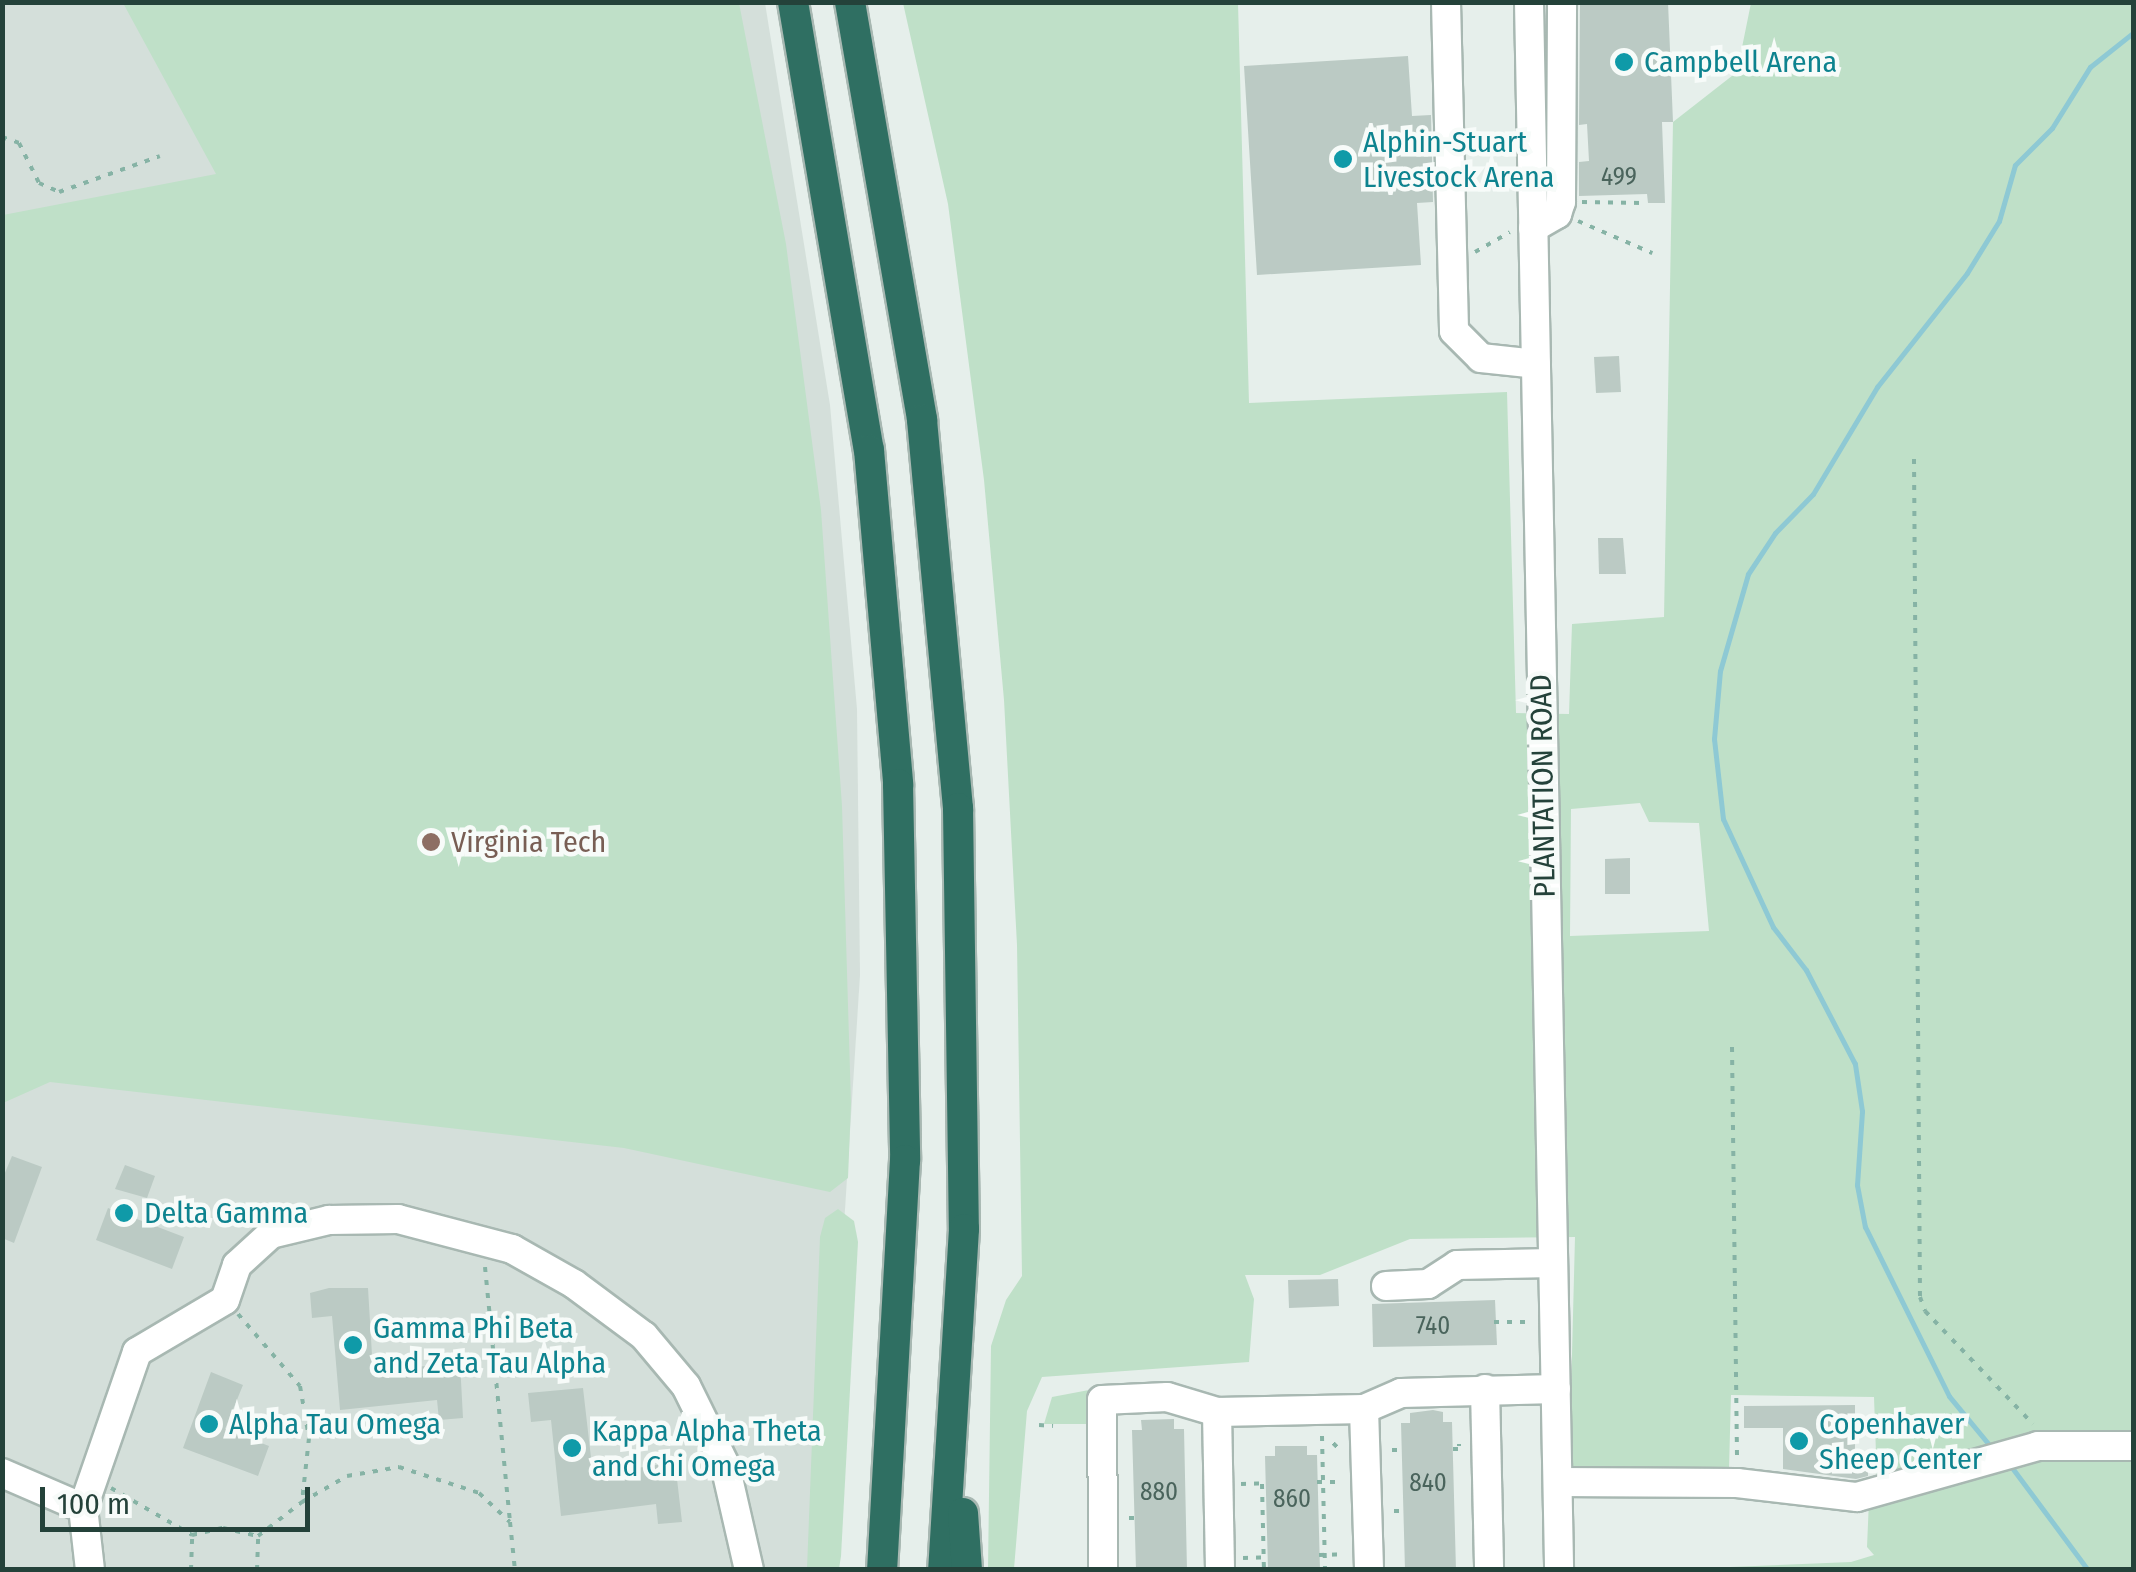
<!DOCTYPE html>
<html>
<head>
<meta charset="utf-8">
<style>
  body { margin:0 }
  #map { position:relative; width:2136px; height:1572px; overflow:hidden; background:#e6efeb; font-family:"Fira Sans Condensed",sans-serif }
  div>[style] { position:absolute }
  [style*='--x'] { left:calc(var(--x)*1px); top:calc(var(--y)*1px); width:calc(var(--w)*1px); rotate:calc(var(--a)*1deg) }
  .built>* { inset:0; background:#d4dfda }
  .green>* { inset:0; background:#bfe0c8 }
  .stream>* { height:5px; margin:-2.5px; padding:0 2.5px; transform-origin:2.5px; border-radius:2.5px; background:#8ec9d4 }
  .building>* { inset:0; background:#bbcac4 }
  .path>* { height:4px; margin-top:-2px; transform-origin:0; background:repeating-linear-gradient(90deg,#86b3a5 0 5px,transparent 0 13px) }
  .roads { filter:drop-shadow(2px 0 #a8b8b2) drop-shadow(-2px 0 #a8b8b2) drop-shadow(0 2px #a8b8b2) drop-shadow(0 -2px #a8b8b2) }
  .minor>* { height:28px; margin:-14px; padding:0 14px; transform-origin:14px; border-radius:14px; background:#fff }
  .highway>* { height:30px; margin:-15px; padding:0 15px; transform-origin:15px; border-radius:15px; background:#2f6f62 }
  .dots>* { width:28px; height:28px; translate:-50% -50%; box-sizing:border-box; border:5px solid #f7fbf9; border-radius:50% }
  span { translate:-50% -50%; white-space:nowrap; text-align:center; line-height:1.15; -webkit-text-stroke:9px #f7fbf9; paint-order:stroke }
  .number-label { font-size:25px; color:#4a645c }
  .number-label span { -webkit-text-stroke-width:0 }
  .culture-label { font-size:30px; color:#0d838f }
  .left { translate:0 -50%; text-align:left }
  .street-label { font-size:30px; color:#24423a }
  .education-label { font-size:30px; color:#785e54 }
  .frame { position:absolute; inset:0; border:5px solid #24423a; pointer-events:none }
  .scale { position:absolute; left:40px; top:1487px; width:270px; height:45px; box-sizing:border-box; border:5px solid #24423a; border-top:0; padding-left:12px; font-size:30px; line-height:35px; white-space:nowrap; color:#24423a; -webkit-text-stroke:8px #f7fbf9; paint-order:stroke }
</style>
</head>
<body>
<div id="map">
  <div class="built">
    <i style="clip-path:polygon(3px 3px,765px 3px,830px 405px,857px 709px,860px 975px,822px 1569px,3px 1570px)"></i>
  </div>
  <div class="green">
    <i style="clip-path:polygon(123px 3px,739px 3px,786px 244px,821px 510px,842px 806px,851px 1104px,848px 1178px,830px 1192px,624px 1148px,50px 1082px,3px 1103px,3px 215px,216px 174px)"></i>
    <i style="clip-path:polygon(evenodd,903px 3px,1238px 3px,1249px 403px,1507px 392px,1516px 713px,1569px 714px,1572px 624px,1664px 617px,1673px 122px,1737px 72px,1751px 3px,2133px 3px,2133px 1569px,1680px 1569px,1851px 1562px,1874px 1555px,1867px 1547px,1869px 1500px,1877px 1482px,1874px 1397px,1731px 1395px,1729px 1469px,1569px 1471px,1575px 1237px,1410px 1239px,1320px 1275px,1245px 1275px,1254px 1299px,1249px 1362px,1042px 1377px,1027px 1411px,1014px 1569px,988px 1569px,991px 1346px,1006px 1300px,1022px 1276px,1017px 945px,1004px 700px,984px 480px,948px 204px,903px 3px,1640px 803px,1649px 822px,1699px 823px,1709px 931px,1570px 936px,1571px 809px,1640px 803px)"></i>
    <i style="clip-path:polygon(838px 1209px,854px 1221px,858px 1242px,841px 1556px,839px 1569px,807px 1569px,820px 1237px,825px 1218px)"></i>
    <i style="clip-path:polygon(1089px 1390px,1088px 1424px,1044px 1424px,1052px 1397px)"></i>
  </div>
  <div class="stream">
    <i style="--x:1991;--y:1447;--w:66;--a:-129.5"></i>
    <i style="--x:1949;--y:1396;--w:189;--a:-116.4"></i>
    <i style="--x:1865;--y:1227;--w:43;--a:-100.8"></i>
    <i style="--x:1857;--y:1185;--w:74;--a:-86.1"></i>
    <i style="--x:1862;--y:1111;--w:48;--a:-98.5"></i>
    <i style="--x:1855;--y:1064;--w:106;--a:-117.5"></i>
    <i style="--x:1806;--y:970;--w:54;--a:-127.5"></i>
    <i style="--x:1773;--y:927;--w:119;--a:-114.8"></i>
    <i style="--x:1723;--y:819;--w:81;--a:-96.4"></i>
    <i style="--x:1714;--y:739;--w:68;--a:-85"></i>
    <i style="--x:1720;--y:671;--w:101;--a:-73.9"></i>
    <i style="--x:1748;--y:574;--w:49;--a:-56.6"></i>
    <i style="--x:1775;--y:533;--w:54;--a:-45.7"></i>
    <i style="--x:1813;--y:494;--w:125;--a:-59.1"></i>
    <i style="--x:1877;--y:387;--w:145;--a:-51.7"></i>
    <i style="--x:1967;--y:273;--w:61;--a:-58.4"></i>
    <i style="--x:1999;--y:221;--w:58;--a:-74.1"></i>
    <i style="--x:2015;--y:165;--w:52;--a:-45"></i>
    <i style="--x:2052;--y:128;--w:72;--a:-58.1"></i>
    <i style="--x:2090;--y:67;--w:56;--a:-38.5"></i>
    <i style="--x:2010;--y:1465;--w:131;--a:53.4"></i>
  </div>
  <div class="building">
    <i style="clip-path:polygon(1668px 2px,1673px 122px,1662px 122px,1665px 203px,1648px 203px,1647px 194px,1579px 196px,1579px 162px,1589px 161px,1587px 124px,1579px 125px,1580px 3px)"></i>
    <i style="clip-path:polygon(1408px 56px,1412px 116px,1431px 115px,1433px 202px,1417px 203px,1421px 265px,1257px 275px,1244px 66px)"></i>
    <i style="clip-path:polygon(1619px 356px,1621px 392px,1596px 393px,1594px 357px)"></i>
    <i style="clip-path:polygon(1598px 538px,1623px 538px,1626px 574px,1599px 574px)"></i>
    <i style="clip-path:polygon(1630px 858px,1630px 894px,1605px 894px,1605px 859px)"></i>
    <i style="clip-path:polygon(12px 1156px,42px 1167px,14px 1243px,2px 1238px,2px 1180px)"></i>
    <i style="clip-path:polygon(125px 1165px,155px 1176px,147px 1198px,115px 1189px)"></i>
    <i style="clip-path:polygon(108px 1208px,184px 1237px,172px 1269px,96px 1240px)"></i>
    <i style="clip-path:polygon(1338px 1279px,1339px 1306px,1289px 1308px,1288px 1280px)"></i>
    <i style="clip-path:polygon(329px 1288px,368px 1288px,373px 1372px,460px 1362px,463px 1418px,439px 1420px,437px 1400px,340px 1410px,332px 1316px,312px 1318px,310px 1293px)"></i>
    <i style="clip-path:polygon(1495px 1300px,1497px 1345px,1373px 1347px,1372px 1304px)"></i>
    <i style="clip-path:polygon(211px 1372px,243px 1385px,225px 1429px,269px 1446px,258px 1476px,183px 1448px)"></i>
    <i style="clip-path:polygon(583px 1388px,593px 1475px,675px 1462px,682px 1522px,658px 1524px,656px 1504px,561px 1516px,551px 1420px,531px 1422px,528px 1393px)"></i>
    <i style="clip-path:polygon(1855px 1405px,1855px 1454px,1868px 1454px,1868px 1476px,1856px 1479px,1783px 1469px,1783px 1428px,1744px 1428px,1744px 1406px)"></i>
    <i style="clip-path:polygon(1433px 1410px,1443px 1412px,1443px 1422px,1452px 1422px,1456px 1570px,1405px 1570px,1401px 1423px,1410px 1423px,1410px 1413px)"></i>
    <i style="clip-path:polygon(1174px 1419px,1174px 1429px,1184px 1429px,1187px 1570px,1136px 1570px,1132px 1430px,1142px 1430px,1141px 1420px)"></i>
    <i style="clip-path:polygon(1275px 1446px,1307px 1446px,1307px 1455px,1317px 1455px,1320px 1570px,1268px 1570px,1265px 1456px,1275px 1456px)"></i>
  </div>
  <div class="path">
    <i style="--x:2;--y:137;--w:18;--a:19"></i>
    <i style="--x:19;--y:143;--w:45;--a:63.4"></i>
    <i style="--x:39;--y:183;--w:22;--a:24"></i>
    <i style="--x:59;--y:192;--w:107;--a:-19.6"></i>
    <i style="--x:1582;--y:202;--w:60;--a:1"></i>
    <i style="--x:1578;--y:221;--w:81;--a:23.4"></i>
    <i style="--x:1475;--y:252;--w:40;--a:-29.7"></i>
    <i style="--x:1914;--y:459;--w:838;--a:89.59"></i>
    <i style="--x:1920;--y:1297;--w:15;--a:70"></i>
    <i style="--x:1925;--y:1311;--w:156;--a:46.3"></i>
    <i style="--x:1732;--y:1047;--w:415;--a:89.3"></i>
    <i style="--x:485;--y:1267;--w:255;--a:84.4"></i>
    <i style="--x:238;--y:1314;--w:95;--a:49.3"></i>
    <i style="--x:300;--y:1386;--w:53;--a:80.2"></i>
    <i style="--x:309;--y:1438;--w:63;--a:96.3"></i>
    <i style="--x:1494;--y:1322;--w:35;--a:0"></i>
    <i style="--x:1039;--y:1425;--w:14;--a:4"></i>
    <i style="--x:1322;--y:1436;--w:134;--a:88.7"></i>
    <i style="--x:1333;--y:1443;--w:8;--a:45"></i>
    <i style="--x:1459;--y:1444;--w:2;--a:90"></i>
    <i style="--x:1453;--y:1449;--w:6;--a:0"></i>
    <i style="--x:1392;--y:1450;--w:10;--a:0"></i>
    <i style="--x:1317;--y:1482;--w:25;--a:0"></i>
    <i style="--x:1241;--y:1484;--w:25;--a:-2"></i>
    <i style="--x:1262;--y:1484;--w:86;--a:88.7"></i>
    <i style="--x:111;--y:1488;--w:94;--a:30.1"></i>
    <i style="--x:192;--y:1535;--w:32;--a:-13"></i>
    <i style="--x:223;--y:1528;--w:35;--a:13"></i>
    <i style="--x:1394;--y:1511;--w:10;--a:0"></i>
    <i style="--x:1129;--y:1518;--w:5;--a:0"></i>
    <i style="--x:1319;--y:1555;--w:25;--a:-2"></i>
    <i style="--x:1243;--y:1558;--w:25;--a:-2"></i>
    <i style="--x:191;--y:1570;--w:35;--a:-88"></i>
    <i style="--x:257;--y:1570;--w:34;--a:-88"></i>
    <i style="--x:258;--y:1536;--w:56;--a:-37.7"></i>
    <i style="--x:302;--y:1502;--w:52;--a:-30"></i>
    <i style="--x:347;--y:1476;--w:53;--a:-9.8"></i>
    <i style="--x:399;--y:1467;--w:84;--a:18"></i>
    <i style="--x:479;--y:1493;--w:42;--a:43.1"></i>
    <i style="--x:510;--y:1522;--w:48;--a:84.1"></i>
  </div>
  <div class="roads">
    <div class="minor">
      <i style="--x:1446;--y:2;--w:329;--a:88.6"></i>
      <i style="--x:1454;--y:331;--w:38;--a:45"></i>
      <i style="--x:1481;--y:358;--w:55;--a:6.2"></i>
      <i style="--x:1529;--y:2;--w:1568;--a:88.9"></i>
      <i style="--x:1533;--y:228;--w:28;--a:-30"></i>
      <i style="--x:1557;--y:214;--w:13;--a:-72"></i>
      <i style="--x:1561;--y:202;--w:200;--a:-89.7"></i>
      <i style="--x:1386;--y:1286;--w:42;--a:-2.7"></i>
      <i style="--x:1428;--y:1284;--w:35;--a:-33"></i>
      <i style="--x:1457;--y:1265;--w:96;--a:-1.2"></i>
      <i style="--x:1485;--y:1389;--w:181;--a:88.7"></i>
      <i style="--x:1364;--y:1409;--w:161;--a:88.2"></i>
      <i style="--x:1217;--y:1412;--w:158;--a:88.9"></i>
      <i style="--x:2;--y:1473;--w:88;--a:23.4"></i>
      <i style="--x:1558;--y:1482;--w:179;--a:0.3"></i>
      <i style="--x:1737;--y:1483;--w:121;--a:6.7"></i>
      <i style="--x:1857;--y:1497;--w:188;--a:-15.7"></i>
      <i style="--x:2038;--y:1446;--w:96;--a:0"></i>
      <i style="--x:90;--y:1570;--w:62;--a:-96.4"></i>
      <i style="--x:83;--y:1508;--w:165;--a:-70.9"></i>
      <i style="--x:137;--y:1352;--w:102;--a:-30.6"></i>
      <i style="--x:225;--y:1300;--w:37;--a:-71"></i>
      <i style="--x:237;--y:1265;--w:46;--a:-42.4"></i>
      <i style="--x:271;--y:1234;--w:60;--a:-13.6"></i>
      <i style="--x:329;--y:1220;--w:69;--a:-0.8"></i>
      <i style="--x:398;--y:1219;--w:118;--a:14.7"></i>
      <i style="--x:512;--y:1249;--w:71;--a:29.4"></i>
      <i style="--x:574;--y:1284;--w:87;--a:36.6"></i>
      <i style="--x:644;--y:1336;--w:65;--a:50"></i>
      <i style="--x:686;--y:1386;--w:88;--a:63.7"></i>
      <i style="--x:725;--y:1465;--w:108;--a:77.1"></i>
      <i style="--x:1103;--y:1570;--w:170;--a:-90.3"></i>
      <i style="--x:1102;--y:1400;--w:65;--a:-2.6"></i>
      <i style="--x:1167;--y:1397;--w:52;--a:16.7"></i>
      <i style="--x:1217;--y:1412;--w:147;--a:-1.2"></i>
      <i style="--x:1364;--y:1409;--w:40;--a:-23.4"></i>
      <i style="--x:1401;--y:1393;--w:155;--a:-1.5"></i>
    </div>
    <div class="highway">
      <i style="--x:793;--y:2;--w:454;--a:80.4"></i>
      <i style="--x:869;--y:450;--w:335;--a:85"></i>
      <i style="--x:898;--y:784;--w:376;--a:88.9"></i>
      <i style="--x:905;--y:1160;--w:411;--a:93.2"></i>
      <i style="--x:850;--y:2;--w:424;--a:80.2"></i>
      <i style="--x:922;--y:420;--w:390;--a:84.7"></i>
      <i style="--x:958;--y:808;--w:421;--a:89.2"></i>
      <i style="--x:964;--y:1229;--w:342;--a:93.5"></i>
      <i style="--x:963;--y:1513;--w:57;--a:86"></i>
    </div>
  </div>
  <div class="dots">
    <i style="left:1624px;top:62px;background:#0f9aa8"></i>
    <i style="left:1343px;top:159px;background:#0f9aa8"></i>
    <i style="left:431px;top:842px;background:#8d6e63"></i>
    <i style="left:124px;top:1213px;background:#0f9aa8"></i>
    <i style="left:353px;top:1345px;background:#0f9aa8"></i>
    <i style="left:209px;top:1424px;background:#0f9aa8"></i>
    <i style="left:1799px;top:1441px;background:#0f9aa8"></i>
    <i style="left:572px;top:1448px;background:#0f9aa8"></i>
  </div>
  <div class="number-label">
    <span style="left:1619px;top:177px">499</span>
    <span style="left:1433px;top:1326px">740</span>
    <span style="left:1428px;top:1483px">840</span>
    <span style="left:1159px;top:1492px">880</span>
    <span style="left:1292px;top:1499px">860</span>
  </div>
  <div class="culture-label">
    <span class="left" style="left:1644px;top:62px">Campbell Arena</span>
    <span class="left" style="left:1363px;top:159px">Alphin-Stuart<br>Livestock Arena</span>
    <span class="left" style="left:144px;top:1213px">Delta Gamma</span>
    <span class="left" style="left:373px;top:1345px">Gamma Phi Beta<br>and Zeta Tau Alpha</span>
    <span class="left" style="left:229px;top:1424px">Alpha Tau Omega</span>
    <span class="left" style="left:1819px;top:1441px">Copenhaver<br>Sheep Center</span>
    <span class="left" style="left:592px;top:1448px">Kappa Alpha Theta<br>and Chi Omega</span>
  </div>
  <div class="street-label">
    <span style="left:1543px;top:786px;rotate:-91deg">PLANTATION ROAD</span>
  </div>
  <div class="education-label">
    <span class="left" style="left:451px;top:842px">Virginia Tech</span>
  </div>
  <div class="frame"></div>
  <div class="scale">100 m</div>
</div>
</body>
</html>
